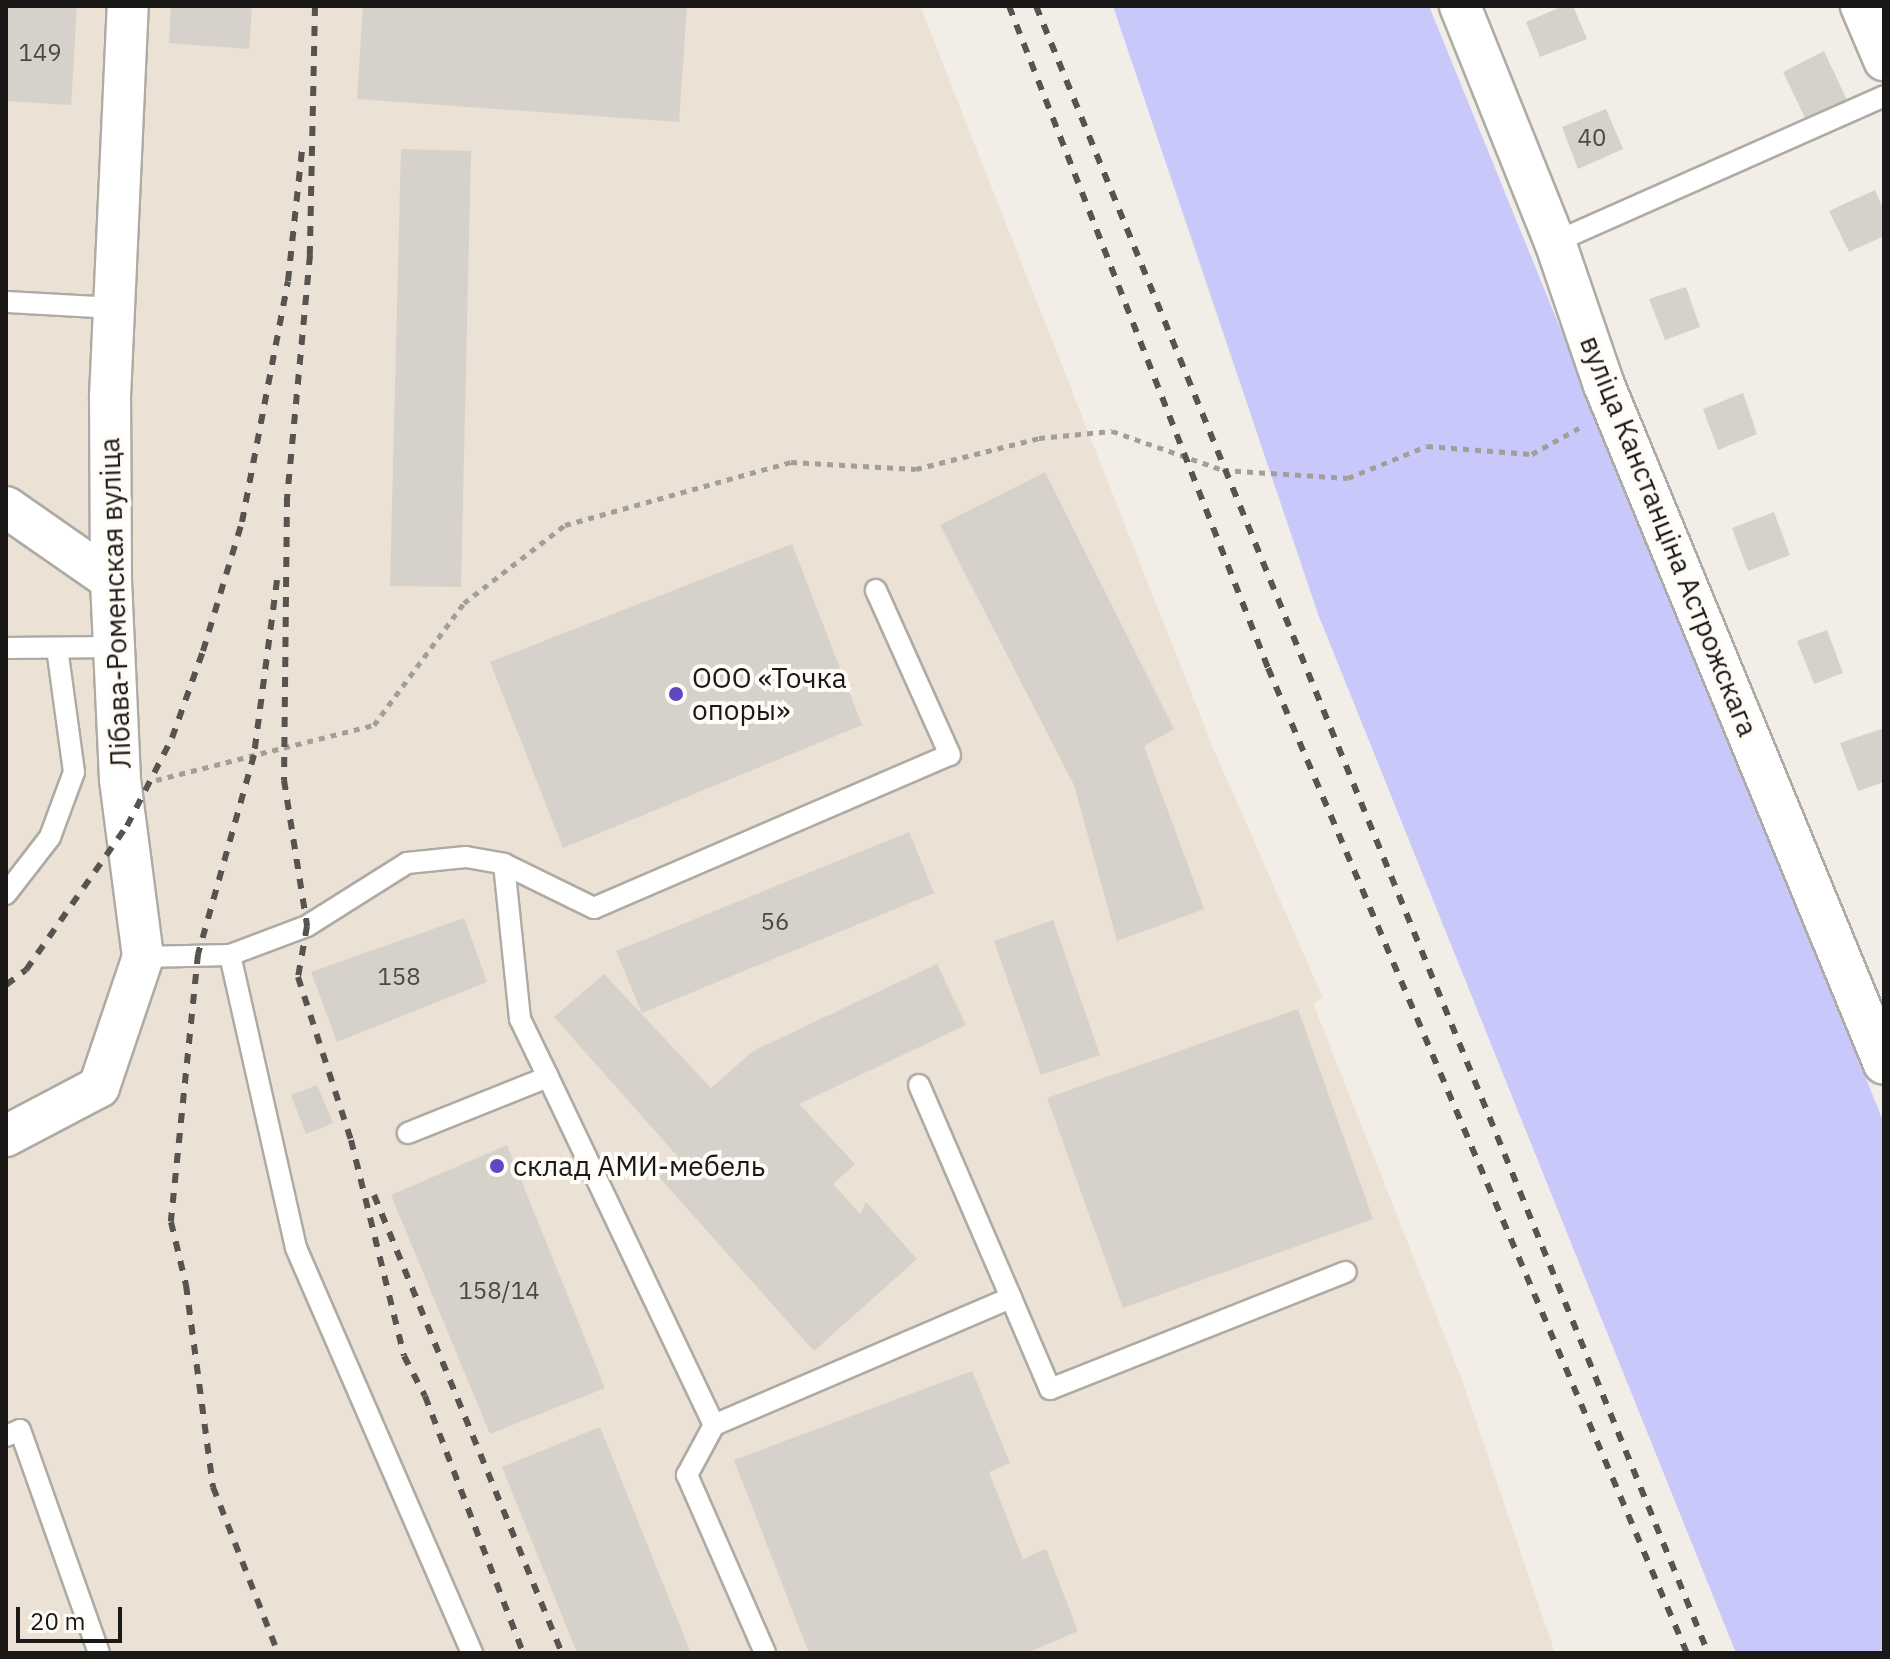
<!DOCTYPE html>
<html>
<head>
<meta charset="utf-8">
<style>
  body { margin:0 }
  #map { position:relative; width:1890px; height:1659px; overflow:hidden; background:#f2ede7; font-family:"IBM Plex Sans",sans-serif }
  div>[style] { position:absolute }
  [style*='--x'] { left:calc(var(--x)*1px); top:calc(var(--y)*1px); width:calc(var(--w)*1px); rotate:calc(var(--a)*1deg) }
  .built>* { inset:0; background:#ebe1d4 }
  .green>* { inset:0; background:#c9c8fa }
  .building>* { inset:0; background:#d6d1cb }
  .path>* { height:5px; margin-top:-2.5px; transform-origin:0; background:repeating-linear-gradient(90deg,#a29e9a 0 6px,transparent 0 12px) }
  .roads { filter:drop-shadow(2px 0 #aeaaa4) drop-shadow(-2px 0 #aeaaa4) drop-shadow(0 2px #aeaaa4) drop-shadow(0 -2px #aeaaa4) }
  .service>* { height:20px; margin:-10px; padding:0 10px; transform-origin:10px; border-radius:10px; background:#fff }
  .minor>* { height:40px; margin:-20px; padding:0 20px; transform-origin:20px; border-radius:20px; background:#fff }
  .rail>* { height:6px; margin-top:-3px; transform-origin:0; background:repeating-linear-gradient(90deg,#565350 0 10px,transparent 0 20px) }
  .dots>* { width:22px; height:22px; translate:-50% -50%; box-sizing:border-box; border:4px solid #fffbf6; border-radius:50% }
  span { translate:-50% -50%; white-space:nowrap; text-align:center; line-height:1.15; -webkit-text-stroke:8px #fffbf6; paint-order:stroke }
  .number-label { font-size:24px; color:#4a4744 }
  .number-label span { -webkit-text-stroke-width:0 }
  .street-label { font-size:28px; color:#1b1917 }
  .poi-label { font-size:28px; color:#1b1917 }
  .left { translate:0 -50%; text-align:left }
  .frame { position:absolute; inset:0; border:8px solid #1b1917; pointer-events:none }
  .scale { position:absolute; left:16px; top:1607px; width:106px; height:36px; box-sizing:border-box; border:4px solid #1b1917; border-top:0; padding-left:10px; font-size:24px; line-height:28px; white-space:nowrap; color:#1b1917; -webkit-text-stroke:6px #fffbf6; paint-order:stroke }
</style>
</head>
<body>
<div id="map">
  <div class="built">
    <i style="clip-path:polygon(6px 6px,920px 6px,1213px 748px,1323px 998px,1313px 1003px,1462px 1380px,1555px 1653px,6px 1653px)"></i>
  </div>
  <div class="green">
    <i style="clip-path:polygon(1113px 6px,1429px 6px,1884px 1123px,1884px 1653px,1736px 1653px,1318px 614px)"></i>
  </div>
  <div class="building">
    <i style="clip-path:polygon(6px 6px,77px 6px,71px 105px,6px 101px)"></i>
    <i style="clip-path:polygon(171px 6px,252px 6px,249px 49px,169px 43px)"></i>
    <i style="clip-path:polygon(363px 6px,687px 6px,679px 122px,357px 99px)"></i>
    <i style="clip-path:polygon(1563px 6px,1573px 6px,1587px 39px,1540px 57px,1526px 22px)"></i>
    <i style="clip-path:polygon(1824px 51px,1847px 100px,1805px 118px,1783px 72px)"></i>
    <i style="clip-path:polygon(1606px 109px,1623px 149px,1578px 169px,1562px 127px)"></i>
    <i style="clip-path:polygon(401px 149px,471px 151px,461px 587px,390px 586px)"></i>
    <i style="clip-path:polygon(1875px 190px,1884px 210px,1884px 236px,1849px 252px,1829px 211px)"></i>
    <i style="clip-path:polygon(1686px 287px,1700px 327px,1665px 340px,1649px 299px)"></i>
    <i style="clip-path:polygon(1743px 393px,1757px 434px,1718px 450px,1703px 409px)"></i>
    <i style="clip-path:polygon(1045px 472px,1174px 729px,1144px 746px,1204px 909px,1117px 941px,1074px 785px,940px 525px)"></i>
    <i style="clip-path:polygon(1774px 512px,1790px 555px,1748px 571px,1732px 528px)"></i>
    <i style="clip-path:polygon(792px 544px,862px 725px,563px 848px,490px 662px)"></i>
    <i style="clip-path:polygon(1827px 630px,1843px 673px,1814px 684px,1797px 641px)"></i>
    <i style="clip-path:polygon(1884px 728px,1884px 782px,1858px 791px,1840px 743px)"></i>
    <i style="clip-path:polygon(909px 832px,934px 893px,642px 1013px,616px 951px)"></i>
    <i style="clip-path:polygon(464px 918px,487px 982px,337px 1042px,311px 972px)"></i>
    <i style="clip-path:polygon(1053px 920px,1100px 1055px,1041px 1075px,994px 941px)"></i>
    <i style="clip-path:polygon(937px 964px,966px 1025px,799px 1104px,855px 1164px,833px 1184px,860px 1214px,866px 1202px,917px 1259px,814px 1351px,659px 1177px,679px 1158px,554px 1017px,604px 974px,711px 1088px,753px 1051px)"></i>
    <i style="clip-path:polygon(1298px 1009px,1373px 1219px,1123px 1308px,1047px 1098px)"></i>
    <i style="clip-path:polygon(317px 1085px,333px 1123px,306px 1134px,291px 1095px)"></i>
    <i style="clip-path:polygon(507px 1145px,605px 1388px,490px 1434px,391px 1195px)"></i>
    <i style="clip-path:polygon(972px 1371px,1010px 1463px,989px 1472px,1023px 1559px,1046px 1549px,1078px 1631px,1027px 1653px,809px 1653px,734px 1460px)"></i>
    <i style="clip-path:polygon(600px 1427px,691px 1653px,577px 1653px,502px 1467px)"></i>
  </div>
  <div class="path">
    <i style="--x:156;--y:780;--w:225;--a:-14.2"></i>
    <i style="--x:374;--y:725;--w:152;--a:-53.6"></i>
    <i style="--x:464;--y:603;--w:128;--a:-37.7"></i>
    <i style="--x:565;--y:525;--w:235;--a:-15.6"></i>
    <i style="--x:791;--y:462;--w:125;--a:3.2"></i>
    <i style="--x:916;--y:469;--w:127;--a:-14.1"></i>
    <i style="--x:1039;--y:438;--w:73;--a:-5.5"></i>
    <i style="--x:1112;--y:431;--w:118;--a:19.4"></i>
    <i style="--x:1223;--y:470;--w:125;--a:3.7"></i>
    <i style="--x:1348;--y:478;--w:85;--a:-22.1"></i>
    <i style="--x:1427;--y:446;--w:105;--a:4.4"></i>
    <i style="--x:1532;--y:454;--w:56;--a:-28.9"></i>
  </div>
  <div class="roads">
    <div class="service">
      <i style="--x:1555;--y:242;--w:360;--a:-23.9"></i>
      <i style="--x:6;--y:302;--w:108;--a:3.2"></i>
      <i style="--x:6;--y:648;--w:111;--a:-0.5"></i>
      <i style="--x:504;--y:864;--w:100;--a:26.1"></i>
      <i style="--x:594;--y:908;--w:387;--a:-23.3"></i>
      <i style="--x:950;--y:755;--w:181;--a:-114.2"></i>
      <i style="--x:6;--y:894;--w:72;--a:-52.3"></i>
      <i style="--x:50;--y:837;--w:69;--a:-69.7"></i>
      <i style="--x:74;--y:772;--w:125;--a:-97.8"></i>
      <i style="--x:230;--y:955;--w:300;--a:77.3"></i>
      <i style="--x:296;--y:1248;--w:442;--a:66.5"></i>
      <i style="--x:143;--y:957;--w:87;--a:-1.3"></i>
      <i style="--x:230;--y:955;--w:82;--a:-20.6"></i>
      <i style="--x:307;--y:926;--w:118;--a:-32.2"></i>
      <i style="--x:407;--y:863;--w:59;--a:-5.8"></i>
      <i style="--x:466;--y:857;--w:39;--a:10"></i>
      <i style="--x:504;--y:864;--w:156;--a:84.1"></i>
      <i style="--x:520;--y:1019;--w:64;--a:64.2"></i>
      <i style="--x:548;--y:1077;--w:151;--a:158.2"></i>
      <i style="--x:548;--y:1077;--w:386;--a:64.5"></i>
      <i style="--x:714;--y:1425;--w:57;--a:118.4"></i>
      <i style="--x:687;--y:1475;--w:194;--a:66.3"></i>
      <i style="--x:919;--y:1085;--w:232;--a:66.6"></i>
      <i style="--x:714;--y:1425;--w:323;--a:-23.2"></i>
      <i style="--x:1011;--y:1298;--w:99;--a:66.8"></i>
      <i style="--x:1050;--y:1389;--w:318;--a:-21.6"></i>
      <i style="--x:6;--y:1436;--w:15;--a:-23"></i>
      <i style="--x:20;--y:1430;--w:237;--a:70.5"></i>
    </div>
    <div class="minor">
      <i style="--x:1460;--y:6;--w:254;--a:68.1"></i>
      <i style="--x:1555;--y:242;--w:151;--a:71.1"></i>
      <i style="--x:1604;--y:385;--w:734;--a:67.59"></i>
      <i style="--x:1861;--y:6;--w:59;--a:66.9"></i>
      <i style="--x:6;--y:507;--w:128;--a:34.8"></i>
      <i style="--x:6;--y:1136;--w:105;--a:-27.8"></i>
      <i style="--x:99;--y:1087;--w:137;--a:-71.3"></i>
      <i style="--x:143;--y:957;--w:179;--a:-97.4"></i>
      <i style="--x:120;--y:779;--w:199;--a:-92.6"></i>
      <i style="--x:111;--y:580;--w:183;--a:-90.3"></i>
      <i style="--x:110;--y:397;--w:391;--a:-87.4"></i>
    </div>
  </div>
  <div class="rail">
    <i style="--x:315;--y:6;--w:249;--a:91.2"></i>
    <i style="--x:310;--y:255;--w:243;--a:95.4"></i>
    <i style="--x:287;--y:497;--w:283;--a:90.6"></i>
    <i style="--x:284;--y:780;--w:148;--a:81"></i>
    <i style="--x:307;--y:926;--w:52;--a:100"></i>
    <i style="--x:298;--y:977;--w:171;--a:72"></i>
    <i style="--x:351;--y:1140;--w:222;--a:76.2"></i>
    <i style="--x:404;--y:1356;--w:45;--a:62.3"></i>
    <i style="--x:425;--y:1396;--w:275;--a:69.1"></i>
    <i style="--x:1009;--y:6;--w:711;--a:68.63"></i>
    <i style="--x:1268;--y:668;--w:1070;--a:66.96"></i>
    <i style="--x:1036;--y:6;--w:1779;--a:67.8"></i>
    <i style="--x:277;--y:580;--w:177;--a:97.5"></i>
    <i style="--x:254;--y:755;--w:207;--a:105.7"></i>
    <i style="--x:198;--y:954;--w:269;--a:95.8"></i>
    <i style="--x:171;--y:1222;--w:65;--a:76.6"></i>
    <i style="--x:186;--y:1285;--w:204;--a:82.4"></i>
    <i style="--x:213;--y:1487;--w:178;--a:68.6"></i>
    <i style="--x:6;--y:985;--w:25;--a:-37"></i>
    <i style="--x:26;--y:970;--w:176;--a:-55"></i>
    <i style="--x:127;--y:826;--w:99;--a:-62.9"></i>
    <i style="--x:172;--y:738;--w:92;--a:-70.4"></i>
    <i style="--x:203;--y:651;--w:135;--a:-73.2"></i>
    <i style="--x:242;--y:522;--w:245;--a:-79.2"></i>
    <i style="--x:288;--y:281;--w:131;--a:-83.9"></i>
    <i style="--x:374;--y:1195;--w:495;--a:67.7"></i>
  </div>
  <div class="dots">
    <i style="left:676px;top:694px;background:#5e48c0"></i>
    <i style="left:497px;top:1166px;background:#5e48c0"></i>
  </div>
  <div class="number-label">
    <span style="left:40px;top:53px">149</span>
    <span style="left:1592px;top:138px">40</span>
    <span style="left:775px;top:922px">56</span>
    <span style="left:399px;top:977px">158</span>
    <span style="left:499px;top:1291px">158/14</span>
  </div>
  <div class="street-label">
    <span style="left:1669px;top:536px;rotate:68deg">вуліца Канстанціна Астрожскага</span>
    <span style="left:115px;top:603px;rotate:-92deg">Лібава-Роменская вуліца</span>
  </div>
  <div class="poi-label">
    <span class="left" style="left:692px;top:694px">ООО «Точка<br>опоры»</span>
    <span class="left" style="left:513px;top:1166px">склад АМИ-мебель</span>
  </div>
  <div class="frame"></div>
  <div class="scale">20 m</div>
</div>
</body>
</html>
